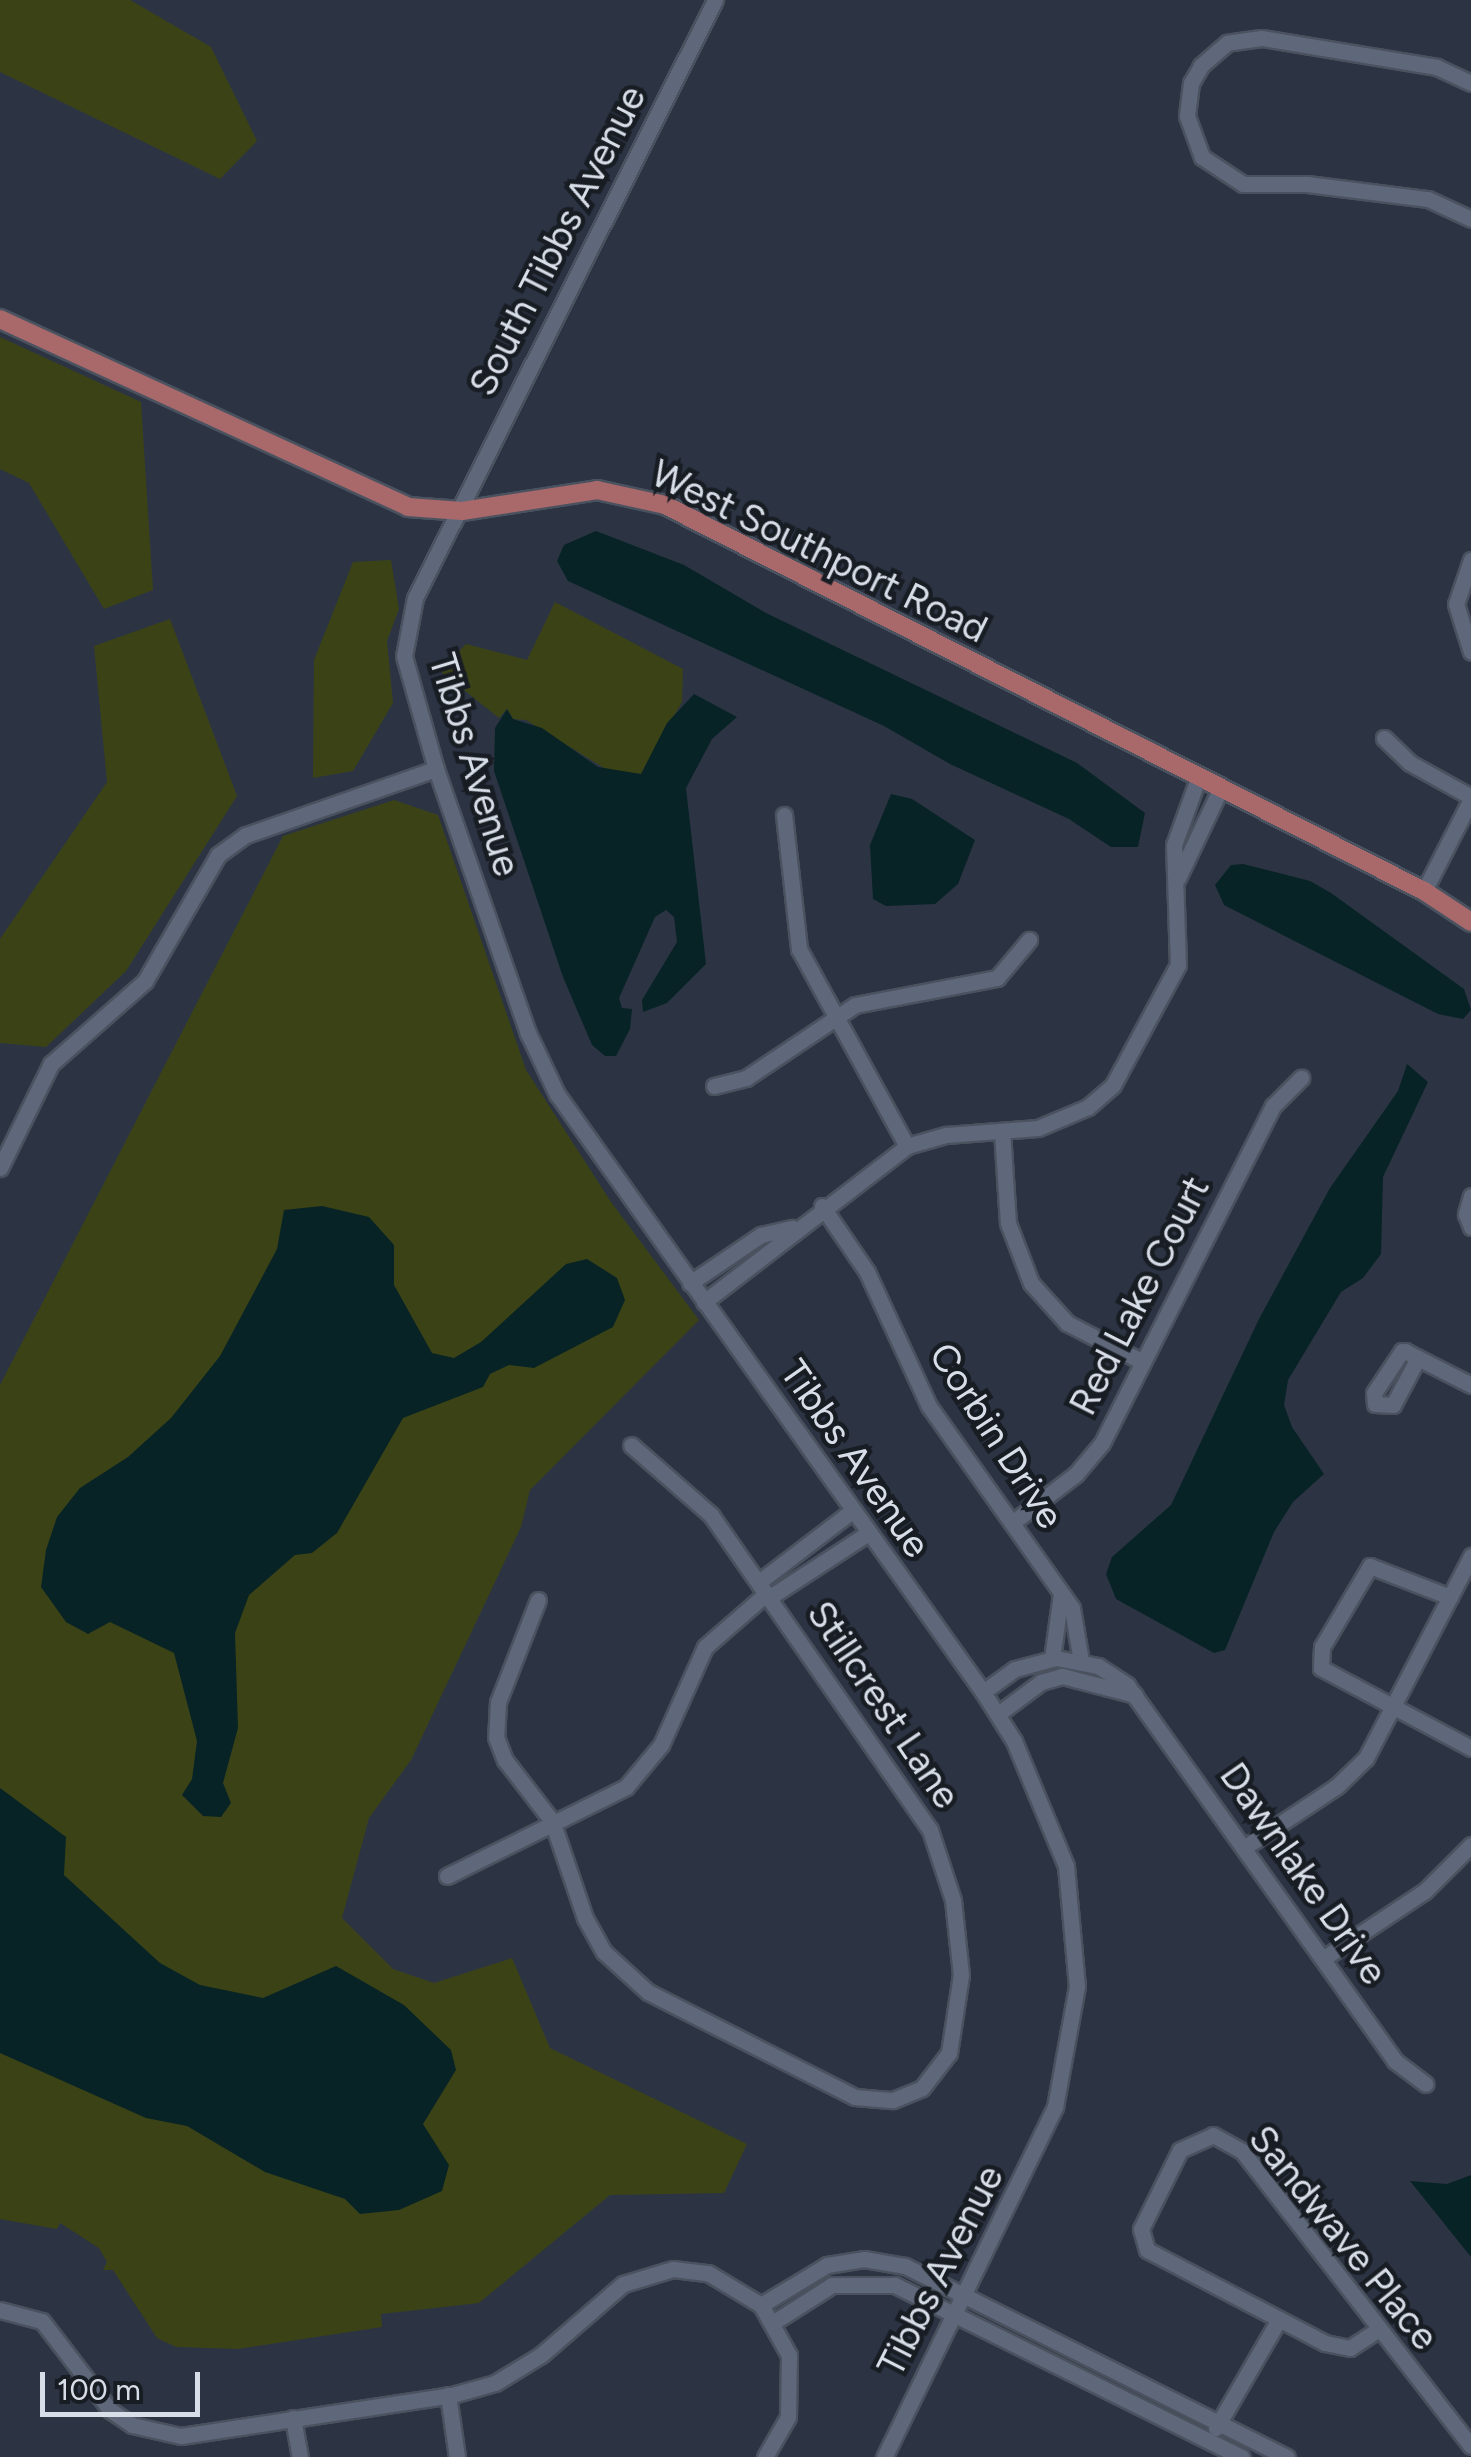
<!DOCTYPE html>
<html>
<head>
<meta charset="utf-8">
<style>
  body { margin:0 }
  #map { position:relative; width:1471px; height:2457px; overflow:hidden; background:#2c3444; font-family:Figtree,sans-serif }
  div>[style] { position:absolute }
  [style*='--x'] { left:calc(var(--x)*1px); top:calc(var(--y)*1px); width:calc(var(--w)*1px); rotate:calc(var(--a)*1deg) }
  .green>* { inset:0; background:#3b4316 }
  .water>* { inset:0; background:#072326 }
  .roads { filter:drop-shadow(2px 0 #4b525f) drop-shadow(-2px 0 #4b525f) drop-shadow(0 2px #4b525f) drop-shadow(0 -2px #4b525f) }
  .minor>* { height:15px; margin:-7.5px; padding:0 7.5px; transform-origin:7.5px; border-radius:7.5px; background:#5e687a }
  .major>* { height:18px; margin:-9px; padding:0 9px; transform-origin:9px; border-radius:9px; background:#a9696b }
  span { translate:-50% -50%; white-space:nowrap; text-align:center; line-height:1.15; -webkit-text-stroke:9px #181c23; paint-order:stroke }
  .street-label { font-size:38px; color:#d8dee8 }
  .scale { position:absolute; left:40px; top:2372px; width:160px; height:45px; box-sizing:border-box; border:5px solid #d8dee8; border-top:0; padding-left:12px; font-size:30px; line-height:35px; white-space:nowrap; color:#d8dee8; -webkit-text-stroke:8px #181c23; paint-order:stroke }
</style>
</head>
<body>
<div id="map">
  <div class="green">
    <i style="clip-path:polygon(0 0,130px 0,211px 47px,257px 141px,220px 179px,0 72px)"></i>
    <i style="clip-path:polygon(0 337px,141px 402px,153px 590px,104px 609px,29px 483px,0 469px)"></i>
    <i style="clip-path:polygon(391px 560px,399px 609px,387px 641px,393px 703px,353px 771px,313px 778px,314px 660px,353px 562px)"></i>
    <i style="clip-path:polygon(555px 602px,683px 669px,682px 702px,641px 774px,609px 771px,526px 720px,513px 719px,507px 709px,499px 718px,440px 671px,466px 644px,527px 660px)"></i>
    <i style="clip-path:polygon(170px 619px,237px 796px,126px 971px,46px 1047px,0 1043px,0 939px,107px 782px,94px 646px)"></i>
    <i style="clip-path:polygon(394px 800px,438px 815px,526px 1070px,611px 1202px,699px 1320px,530px 1490px,521px 1527px,411px 1760px,369px 1818px,342px 1918px,393px 1969px,434px 1983px,512px 1958px,550px 2048px,747px 2144px,724px 2193px,610px 2195px,479px 2303px,381px 2314px,382px 2327px,238px 2349px,176px 2347px,157px 2338px,113px 2270px,103px 2270px,107px 2262px,99px 2248px,60px 2223px,57px 2229px,0 2219px,0 1385px,283px 836px)"></i>
  </div>
  <div class="water">
    <i style="clip-path:polygon(596px 531px,684px 565px,766px 613px,1077px 763px,1145px 813px,1138px 847px,1111px 847px,1069px 819px,950px 764px,884px 726px,568px 581px,557px 561px,564px 545px)"></i>
    <i style="clip-path:polygon(694px 694px,737px 717px,712px 739px,686px 788px,706px 964px,667px 1003px,643px 1012px,642px 1000px,677px 942px,674px 917px,666px 910px,655px 917px,619px 998px,622px 1008px,632px 1009px,630px 1029px,616px 1056px,605px 1056px,592px 1045px,563px 977px,494px 771px,495px 728px,507px 709px,513px 719px,542px 728px,598px 767px,641px 774px,667px 723px)"></i>
    <i style="clip-path:polygon(891px 794px,912px 799px,975px 840px,958px 884px,935px 904px,886px 906px,873px 899px,870px 845px)"></i>
    <i style="clip-path:polygon(1243px 864px,1310px 881px,1331px 893px,1464px 989px,1471px 1010px,1463px 1019px,1438px 1014px,1224px 905px,1215px 885px,1231px 865px)"></i>
    <i style="clip-path:polygon(1407px 1064px,1428px 1082px,1383px 1177px,1381px 1254px,1363px 1278px,1341px 1292px,1288px 1380px,1284px 1405px,1292px 1427px,1324px 1474px,1293px 1502px,1274px 1532px,1225px 1650px,1214px 1653px,1116px 1599px,1106px 1574px,1112px 1557px,1171px 1505px,1259px 1319px,1330px 1188px,1398px 1091px)"></i>
    <i style="clip-path:polygon(322px 1206px,369px 1217px,394px 1245px,394px 1285px,432px 1353px,454px 1358px,481px 1342px,566px 1264px,587px 1259px,617px 1278px,625px 1300px,613px 1327px,534px 1368px,509px 1365px,490px 1374px,483px 1387px,403px 1418px,337px 1533px,312px 1553px,295px 1555px,249px 1595px,235px 1633px,238px 1728px,223px 1783px,231px 1803px,221px 1817px,203px 1816px,182px 1795px,192px 1779px,197px 1741px,174px 1653px,110px 1622px,88px 1634px,66px 1622px,41px 1587px,46px 1550px,57px 1517px,80px 1488px,128px 1457px,171px 1418px,220px 1356px,277px 1249px,284px 1210px)"></i>
    <i style="clip-path:polygon(0 1788px,66px 1837px,64px 1875px,160px 1963px,200px 1985px,263px 1998px,336px 1966px,404px 2005px,451px 2050px,456px 2070px,423px 2124px,449px 2165px,442px 2191px,399px 2210px,360px 2214px,345px 2199px,265px 2172px,187px 2126px,146px 2118px,0 2053px)"></i>
    <i style="clip-path:polygon(1471px 2175px,1471px 2257px,1410px 2181px,1447px 2184px)"></i>
  </div>
  <div class="roads">
    <div class="minor">
      <i style="--x:715;--y:0;--w:669;--a:116.64"></i>
      <i style="--x:415;--y:598;--w:59;--a:100.7"></i>
      <i style="--x:404;--y:656;--w:117;--a:74.2"></i>
      <i style="--x:436;--y:769;--w:280;--a:70.8"></i>
      <i style="--x:528;--y:1033;--w:68;--a:64.6"></i>
      <i style="--x:557;--y:1094;--w:734;--a:54.53"></i>
      <i style="--x:983;--y:1692;--w:58;--a:57.7"></i>
      <i style="--x:1014;--y:1741;--w:135;--a:67.4"></i>
      <i style="--x:1066;--y:1866;--w:121;--a:84.8"></i>
      <i style="--x:1077;--y:1986;--w:123;--a:100.3"></i>
      <i style="--x:1055;--y:2107;--w:390;--a:116"></i>
      <i style="--x:1471;--y:83;--w:38;--a:-155"></i>
      <i style="--x:1437;--y:67;--w:178;--a:-170.6"></i>
      <i style="--x:1261;--y:38;--w:34;--a:172"></i>
      <i style="--x:1227;--y:43;--w:35;--a:139"></i>
      <i style="--x:1201;--y:66;--w:20;--a:120"></i>
      <i style="--x:1191;--y:83;--w:33;--a:97"></i>
      <i style="--x:1187;--y:116;--w:44;--a:69.9"></i>
      <i style="--x:1202;--y:157;--w:49;--a:33.4"></i>
      <i style="--x:1243;--y:184;--w:64;--a:0"></i>
      <i style="--x:1307;--y:184;--w:122;--a:7.1"></i>
      <i style="--x:1428;--y:199;--w:47;--a:24.9"></i>
      <i style="--x:1471;--y:560;--w:46;--a:108.8"></i>
      <i style="--x:1456;--y:604;--w:50;--a:72.6"></i>
      <i style="--x:1384;--y:738;--w:36;--a:44"></i>
      <i style="--x:1410;--y:763;--w:70;--a:29.1"></i>
      <i style="--x:784;--y:815;--w:135;--a:83.6"></i>
      <i style="--x:799;--y:949;--w:225;--a:61.3"></i>
      <i style="--x:1178;--y:878;--w:100;--a:-64.5"></i>
      <i style="--x:1424;--y:891;--w:103;--a:-62.9"></i>
      <i style="--x:714;--y:1086;--w:33;--a:-14"></i>
      <i style="--x:746;--y:1078;--w:131;--a:-33.8"></i>
      <i style="--x:855;--y:1005;--w:145;--a:-10.8"></i>
      <i style="--x:997;--y:978;--w:50;--a:-49.9"></i>
      <i style="--x:1002;--y:1131;--w:92;--a:86.3"></i>
      <i style="--x:1008;--y:1223;--w:64;--a:69"></i>
      <i style="--x:1031;--y:1283;--w:54;--a:48"></i>
      <i style="--x:1067;--y:1323;--w:85;--a:27.2"></i>
      <i style="--x:0;--y:1168;--w:116;--a:-63.9"></i>
      <i style="--x:51;--y:1064;--w:125;--a:-41.4"></i>
      <i style="--x:145;--y:981;--w:146;--a:-59.9"></i>
      <i style="--x:218;--y:855;--w:34;--a:-36"></i>
      <i style="--x:246;--y:835;--w:201;--a:-19.2"></i>
      <i style="--x:1471;--y:1196;--w:19;--a:106"></i>
      <i style="--x:1466;--y:1214;--w:14;--a:69"></i>
      <i style="--x:822;--y:1206;--w:80;--a:55.7"></i>
      <i style="--x:867;--y:1272;--w:148;--a:65.2"></i>
      <i style="--x:929;--y:1406;--w:247;--a:54.7"></i>
      <i style="--x:1072;--y:1608;--w:54;--a:80.4"></i>
      <i style="--x:690;--y:1283;--w:86;--a:-34.1"></i>
      <i style="--x:761;--y:1235;--w:32;--a:-13"></i>
      <i style="--x:704;--y:1302;--w:256;--a:-37.5"></i>
      <i style="--x:907;--y:1146;--w:41;--a:-15.8"></i>
      <i style="--x:946;--y:1135;--w:92;--a:-4.4"></i>
      <i style="--x:1038;--y:1128;--w:54;--a:-22.8"></i>
      <i style="--x:1088;--y:1107;--w:33;--a:-41"></i>
      <i style="--x:1113;--y:1085;--w:136;--a:-61.6"></i>
      <i style="--x:1178;--y:965;--w:120;--a:-91.9"></i>
      <i style="--x:1174;--y:845;--w:73;--a:-70.1"></i>
      <i style="--x:1418;--y:1358;--w:53;--a:118"></i>
      <i style="--x:1393;--y:1405;--w:18;--a:-177"></i>
      <i style="--x:1375;--y:1404;--w:11;--a:-95"></i>
      <i style="--x:1374;--y:1393;--w:50;--a:-56.3"></i>
      <i style="--x:1402;--y:1351;--w:3;--a:0"></i>
      <i style="--x:1405;--y:1351;--w:15;--a:28"></i>
      <i style="--x:1418;--y:1358;--w:59;--a:27"></i>
      <i style="--x:1012;--y:1523;--w:81;--a:-37.4"></i>
      <i style="--x:1076;--y:1474;--w:40;--a:-50"></i>
      <i style="--x:1102;--y:1443;--w:378;--a:-63.1"></i>
      <i style="--x:1273;--y:1106;--w:40;--a:-45"></i>
      <i style="--x:759;--y:1582;--w:117;--a:-37.4"></i>
      <i style="--x:770;--y:1597;--w:117;--a:-33.1"></i>
      <i style="--x:1450;--y:1597;--w:86;--a:-158.8"></i>
      <i style="--x:1370;--y:1566;--w:94;--a:120.7"></i>
      <i style="--x:1322;--y:1647;--w:21;--a:93"></i>
      <i style="--x:1321;--y:1668;--w:170;--a:28.1"></i>
      <i style="--x:538;--y:1600;--w:110;--a:111.4"></i>
      <i style="--x:498;--y:1702;--w:35;--a:93"></i>
      <i style="--x:496;--y:1737;--w:25;--a:69"></i>
      <i style="--x:505;--y:1760;--w:77;--a:52.4"></i>
      <i style="--x:552;--y:1821;--w:102;--a:71.2"></i>
      <i style="--x:585;--y:1918;--w:39;--a:61"></i>
      <i style="--x:604;--y:1952;--w:59;--a:42.3"></i>
      <i style="--x:648;--y:1992;--w:232;--a:26.9"></i>
      <i style="--x:855;--y:2097;--w:38;--a:5"></i>
      <i style="--x:893;--y:2100;--w:31;--a:-22"></i>
      <i style="--x:922;--y:2088;--w:44;--a:-52.4"></i>
      <i style="--x:949;--y:2053;--w:79;--a:-81.3"></i>
      <i style="--x:961;--y:1975;--w:75;--a:-96.1"></i>
      <i style="--x:953;--y:1900;--w:74;--a:-108.2"></i>
      <i style="--x:930;--y:1830;--w:384;--a:-124.8"></i>
      <i style="--x:711;--y:1515;--w:106;--a:-138.8"></i>
      <i style="--x:1052;--y:1659;--w:66;--a:-82.1"></i>
      <i style="--x:983;--y:1692;--w:39;--a:-36"></i>
      <i style="--x:1015;--y:1669;--w:42;--a:-15"></i>
      <i style="--x:1056;--y:1658;--w:43;--a:10.8"></i>
      <i style="--x:1098;--y:1666;--w:35;--a:33"></i>
      <i style="--x:1127;--y:1685;--w:462;--a:54.5"></i>
      <i style="--x:1395;--y:2061;--w:38;--a:37"></i>
      <i style="--x:998;--y:1714;--w:54;--a:-36.7"></i>
      <i style="--x:1041;--y:1682;--w:22;--a:-16"></i>
      <i style="--x:1062;--y:1676;--w:75;--a:14.6"></i>
      <i style="--x:1245;--y:1847;--w:110;--a:-33.5"></i>
      <i style="--x:1337;--y:1786;--w:40;--a:-44"></i>
      <i style="--x:1366;--y:1758;--w:228;--a:-62.5"></i>
      <i style="--x:447;--y:1876;--w:200;--a:-26.4"></i>
      <i style="--x:626;--y:1787;--w:55;--a:-50.2"></i>
      <i style="--x:661;--y:1745;--w:107;--a:-65.8"></i>
      <i style="--x:705;--y:1647;--w:82;--a:-41.1"></i>
      <i style="--x:1324;--y:1958;--w:121;--a:-33.6"></i>
      <i style="--x:1425;--y:1891;--w:65;--a:-45"></i>
      <i style="--x:761;--y:2305;--w:77;--a:-31.2"></i>
      <i style="--x:827;--y:2265;--w:37;--a:-9"></i>
      <i style="--x:864;--y:2259;--w:42;--a:9.7"></i>
      <i style="--x:905;--y:2266;--w:427;--a:26.6"></i>
      <i style="--x:0;--y:2310;--w:43;--a:14.7"></i>
      <i style="--x:42;--y:2321;--w:112;--a:52.6"></i>
      <i style="--x:110;--y:2410;--w:27;--a:34"></i>
      <i style="--x:132;--y:2425;--w:50;--a:12.7"></i>
      <i style="--x:181;--y:2436;--w:274;--a:-8.6"></i>
      <i style="--x:452;--y:2395;--w:45;--a:-15.6"></i>
      <i style="--x:495;--y:2383;--w:54;--a:-31.3"></i>
      <i style="--x:541;--y:2355;--w:108;--a:-40.9"></i>
      <i style="--x:623;--y:2284;--w:52;--a:-16.7"></i>
      <i style="--x:673;--y:2269;--w:35;--a:7"></i>
      <i style="--x:708;--y:2273;--w:62;--a:31.1"></i>
      <i style="--x:761;--y:2305;--w:57;--a:60.8"></i>
      <i style="--x:789;--y:2355;--w:62;--a:90.9"></i>
      <i style="--x:788;--y:2417;--w:46;--a:119.9"></i>
      <i style="--x:774;--y:2322;--w:69;--a:-32.5"></i>
      <i style="--x:832;--y:2285;--w:63;--a:0"></i>
      <i style="--x:895;--y:2285;--w:387;--a:26.4"></i>
      <i style="--x:1376;--y:2331;--w:31;--a:147"></i>
      <i style="--x:1350;--y:2348;--w:25;--a:-169"></i>
      <i style="--x:1325;--y:2343;--w:201;--a:-152.4"></i>
      <i style="--x:1147;--y:2250;--w:22;--a:-106"></i>
      <i style="--x:1141;--y:2229;--w:88;--a:-63.7"></i>
      <i style="--x:1180;--y:2150;--w:36;--a:-24"></i>
      <i style="--x:1213;--y:2135;--w:33;--a:29"></i>
      <i style="--x:1242;--y:2151;--w:373;--a:52.2"></i>
      <i style="--x:448;--y:2395;--w:63;--a:81.7"></i>
      <i style="--x:293;--y:2418;--w:40;--a:80"></i>
      <i style="--x:1216;--y:2428;--w:124;--a:-59.9"></i>
    </div>
    <div class="major">
      <i style="--x:0;--y:319;--w:449;--a:24.7"></i>
      <i style="--x:408;--y:507;--w:54;--a:4.2"></i>
      <i style="--x:462;--y:511;--w:137;--a:-8.8"></i>
      <i style="--x:597;--y:490;--w:70;--a:12.4"></i>
      <i style="--x:665;--y:505;--w:852;--a:26.96"></i>
      <i style="--x:1424;--y:891;--w:56;--a:33.4"></i>
    </div>
  </div>
  <div class="street-label">
    <span style="left:558px;top:241px;rotate:-63deg">South Tibbs Avenue</span>
    <span style="left:819px;top:552px;rotate:26deg">West Southport Road</span>
    <span style="left:474px;top:765px;rotate:73deg">Tibbs Avenue</span>
    <span style="left:1140px;top:1296px;rotate:-63deg">Red Lake Court</span>
    <span style="left:996px;top:1436px;rotate:57deg">Corbin Drive</span>
    <span style="left:855px;top:1459px;rotate:55deg">Tibbs Avenue</span>
    <span style="left:883px;top:1705px;rotate:56deg">Stillcrest Lane</span>
    <span style="left:1303px;top:1874px;rotate:55deg">Dawnlake Drive</span>
    <span style="left:1343px;top:2238px;rotate:51deg">Sandwave Place</span>
    <span style="left:941px;top:2271px;rotate:-63deg">Tibbs Avenue</span>
  </div>
  <div class="scale">100 m</div>
</div>
</body>
</html>
